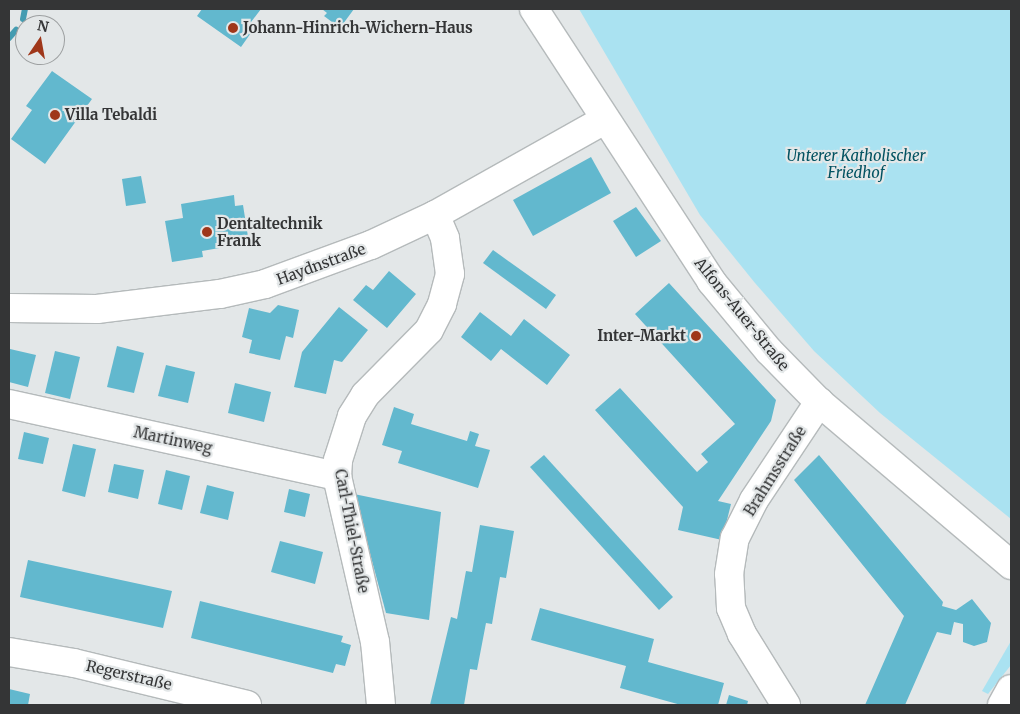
<!DOCTYPE html>
<html>
<head>
<meta charset="utf-8">
<style>
  body { margin:0 }
  #map { position:relative; width:1020px; height:714px; overflow:hidden; background:#e3e7e8; font-family:Merriweather,serif }
  div>[style] { position:absolute }
  [style*='--x'] { left:calc(var(--x)*1px); top:calc(var(--y)*1px); width:calc(var(--w)*1px); rotate:calc(var(--a)*1deg) }
  .green>* { inset:0; background:#aae2f1 }
  .stream>* { height:6px; margin:-3px; padding:0 3px; transform-origin:3px; border-radius:3px; background:#449cb1 }
  .building>* { inset:0; background:#62b8ce }
  .roads { filter:drop-shadow(1px 0 #b5babb) drop-shadow(-1px 0 #b5babb) drop-shadow(0 1px #b5babb) drop-shadow(0 -1px #b5babb) }
  .minor>* { height:28px; margin:-14px; padding:0 14px; transform-origin:14px; border-radius:14px; background:#fff }
  .dots>* { width:14px; height:14px; translate:-50% -50%; box-sizing:border-box; border:2px solid #e3e7e8; border-radius:50% }
  span { translate:-50% -50%; white-space:nowrap; text-align:center; line-height:1.15; -webkit-text-stroke:4.5px #e3e7e8; paint-order:stroke }
  .poi-label { font-size:15px; color:#343536; font-weight:700 }
  .left { translate:0 -50%; text-align:left }
  .right { translate:-100% -50%; text-align:right }
  .park-label { font-size:15px; color:#025261; font-style:italic }
  .street-label { font-size:15px; color:#343536 }
  .frame { position:absolute; inset:0; border:10px solid #343536; pointer-events:none }
  .north { position:absolute; left:15px; top:15px; width:50px; height:50px; box-sizing:border-box; background:#e3e7e8; border:1px solid #9da0a1; border-radius:50%; rotate:12deg; font-size:14px; font-weight:700; line-height:20px; text-align:center; color:#343536 }
  .north::after { content:''; display:block; margin:auto; width:18px; height:22px; background:#9f371a; clip-path:polygon(50% 0,100% 100%,50% 72%,0 100%) }
</style>
</head>
<body>
<div id="map">
  <div class="green">
    <i style="clip-path:polygon(579px 9px,1011px 9px,1011px 519px,880px 413px,814px 351px,755px 283px,700px 215px)"></i>
    <i style="clip-path:polygon(1011px 641px,1011px 665px,988px 694px,982px 691px)"></i>
  </div>
  <div class="stream">
    <i style="--x:23;--y:19;--w:10;--a:-79"></i>
    <i style="--x:9;--y:38;--w:11;--a:-49"></i>
  </div>
  <div class="building">
    <i style="clip-path:polygon(202px 9px,261px 9px,248px 26px,253px 30px,241px 47px,197px 16px)"></i>
    <i style="clip-path:polygon(322px 9px,354px 9px,340px 28px,324px 16px,327px 13px)"></i>
    <i style="clip-path:polygon(52px 71px,92px 99px,45px 164px,11px 139px,32px 110px,26px 106px)"></i>
    <i style="clip-path:polygon(591px 157px,611px 193px,533px 236px,513px 200px)"></i>
    <i style="clip-path:polygon(141px 176px,146px 203px,126px 206px,122px 179px)"></i>
    <i style="clip-path:polygon(234px 195px,235px 206px,243px 205px,249px 243px,202px 251px,203px 257px,172px 262px,165px 221px,183px 218px,181px 204px)"></i>
    <i style="clip-path:polygon(636px 207px,661px 241px,636px 257px,613px 221px)"></i>
    <i style="clip-path:polygon(493px 250px,556px 295px,546px 309px,483px 263px)"></i>
    <i style="clip-path:polygon(389px 271px,416px 294px,387px 328px,353px 300px,366px 285px,373px 290px)"></i>
    <i style="clip-path:polygon(669px 283px,776px 400px,771px 421px,718px 501px,731px 504px,722px 540px,678px 530px,683px 507px,595px 410px,620px 388px,697px 472px,708px 462px,701px 454px,735px 424px,635px 314px)"></i>
    <i style="clip-path:polygon(278px 305px,299px 310px,293px 338px,286px 336px,280px 360px,249px 353px,252px 340px,242px 337px,249px 308px,270px 313px)"></i>
    <i style="clip-path:polygon(339px 307px,368px 330px,342px 362px,334px 360px,326px 394px,294px 387px,302px 352px)"></i>
    <i style="clip-path:polygon(480px 312px,511px 336px,524px 319px,570px 355px,547px 385px,501px 349px,491px 361px,461px 337px)"></i>
    <i style="clip-path:polygon(117px 346px,144px 353px,134px 393px,107px 387px)"></i>
    <i style="clip-path:polygon(10px 349px,36px 355px,28px 387px,9px 382px)"></i>
    <i style="clip-path:polygon(55px 351px,80px 357px,70px 399px,45px 393px)"></i>
    <i style="clip-path:polygon(166px 365px,195px 372px,188px 403px,158px 396px)"></i>
    <i style="clip-path:polygon(235px 383px,271px 392px,264px 422px,228px 413px)"></i>
    <i style="clip-path:polygon(394px 407px,414px 414px,411px 424px,467px 441px,470px 431px,479px 434px,475px 446px,490px 450px,478px 488px,398px 463px,402px 451px,382px 445px)"></i>
    <i style="clip-path:polygon(24px 432px,49px 438px,43px 464px,18px 459px)"></i>
    <i style="clip-path:polygon(73px 444px,96px 449px,85px 497px,62px 491px)"></i>
    <i style="clip-path:polygon(544px 455px,673px 597px,659px 610px,530px 467px)"></i>
    <i style="clip-path:polygon(819px 455px,943px 602px,942px 606px,956px 610px,972px 599px,991px 623px,987px 642px,974px 646px,963px 642px,963px 624px,954px 622px,951px 635px,937px 632px,905px 705px,865px 705px,904px 616px,794px 480px)"></i>
    <i style="clip-path:polygon(114px 464px,144px 470px,138px 499px,108px 492px)"></i>
    <i style="clip-path:polygon(166px 470px,190px 476px,182px 510px,158px 504px)"></i>
    <i style="clip-path:polygon(207px 485px,234px 492px,228px 520px,200px 513px)"></i>
    <i style="clip-path:polygon(289px 489px,310px 494px,305px 517px,284px 512px)"></i>
    <i style="clip-path:polygon(354px 494px,441px 512px,429px 620px,386px 613px)"></i>
    <i style="clip-path:polygon(480px 525px,514px 531px,506px 578px,500px 577px,492px 624px,486px 623px,477px 670px,470px 669px,464px 705px,430px 705px,451px 617px,457px 619px,466px 571px,472px 572px)"></i>
    <i style="clip-path:polygon(280px 541px,323px 552px,315px 584px,271px 572px)"></i>
    <i style="clip-path:polygon(28px 560px,172px 591px,163px 628px,20px 597px)"></i>
    <i style="clip-path:polygon(200px 601px,343px 636px,341px 642px,351px 645px,345px 666px,336px 664px,333px 673px,191px 638px)"></i>
    <i style="clip-path:polygon(540px 608px,654px 639px,648px 662px,724px 683px,718px 705px,681px 705px,620px 688px,626px 666px,531px 640px)"></i>
    <i style="clip-path:polygon(9px 689px,30px 694px,28px 705px,9px 705px)"></i>
    <i style="clip-path:polygon(729px 695px,748px 701px,747px 705px,726px 705px)"></i>
  </div>
  <div class="roads">
    <div class="minor">
      <i style="--x:534;--y:9;--w:325;--a:56.9"></i>
      <i style="--x:711;--y:281;--w:91;--a:50.4"></i>
      <i style="--x:769;--y:351;--w:71;--a:45.6"></i>
      <i style="--x:819;--y:402;--w:252;--a:40.3"></i>
      <i style="--x:9;--y:308;--w:88;--a:0.7"></i>
      <i style="--x:97;--y:309;--w:124;--a:-7"></i>
      <i style="--x:220;--y:294;--w:46;--a:-12.5"></i>
      <i style="--x:265;--y:284;--w:113;--a:-20.2"></i>
      <i style="--x:371;--y:245;--w:71;--a:-25.1"></i>
      <i style="--x:435;--y:215;--w:194;--a:-29.3"></i>
      <i style="--x:9;--y:404;--w:336;--a:12.4"></i>
      <i style="--x:9;--y:652;--w:66;--a:9.6"></i>
      <i style="--x:74;--y:663;--w:178;--a:13.6"></i>
      <i style="--x:381;--y:705;--w:63;--a:-95.4"></i>
      <i style="--x:375;--y:642;--w:170;--a:-102.9"></i>
      <i style="--x:337;--y:476;--w:16;--a:-86"></i>
      <i style="--x:338;--y:460;--w:46;--a:-72.3"></i>
      <i style="--x:352;--y:416;--w:25;--a:-58"></i>
      <i style="--x:365;--y:395;--w:91;--a:-45.4"></i>
      <i style="--x:429;--y:330;--w:29;--a:-63"></i>
      <i style="--x:442;--y:304;--w:31;--a:-75"></i>
      <i style="--x:450;--y:274;--w:36;--a:-98"></i>
      <i style="--x:445;--y:238;--w:25;--a:-113"></i>
      <i style="--x:786;--y:705;--w:84;--a:-121.8"></i>
      <i style="--x:742;--y:634;--w:28;--a:-113"></i>
      <i style="--x:731;--y:608;--w:34;--a:-93"></i>
      <i style="--x:729;--y:574;--w:36;--a:-81"></i>
      <i style="--x:735;--y:538;--w:42;--a:-63.4"></i>
      <i style="--x:754;--y:500;--w:118;--a:-56.4"></i>
      <i style="--x:1002;--y:705;--w:18;--a:-61"></i>
    </div>
  </div>
  <div class="dots">
    <i style="left:233px;top:28px;background:#9f371a"></i>
    <i style="left:55px;top:115px;background:#9f371a"></i>
    <i style="left:207px;top:232px;background:#9f371a"></i>
    <i style="left:696px;top:336px;background:#9f371a"></i>
  </div>
  <div class="poi-label">
    <span class="left" style="left:243px;top:28px">Johann-Hinrich-Wichern-Haus</span>
    <span class="left" style="left:65px;top:115px">Villa Tebaldi</span>
    <span class="left" style="left:217px;top:232px">Dentaltechnik<br>Frank</span>
    <span class="right" style="left:686px;top:336px">Inter-Markt</span>
  </div>
  <div class="park-label">
    <span style="left:856px;top:164px">Unterer Katholischer<br>Friedhof</span>
  </div>
  <div class="street-label">
    <span style="left:321px;top:264px;rotate:-20deg">Haydnstraße</span>
    <span style="left:742px;top:314px;rotate:51deg">Alfons-Auer-Straße</span>
    <span style="left:173px;top:440px;rotate:12deg">Martinweg</span>
    <span style="left:775px;top:471px;rotate:-58deg">Brahmsstraße</span>
    <span style="left:352px;top:531px;rotate:79deg">Carl-Thiel-Straße</span>
    <span style="left:129px;top:675px;rotate:13deg">Regerstraße</span>
  </div>
  <div class="frame"></div>
  <div class="north">N</div>
</div>
</body>
</html>
